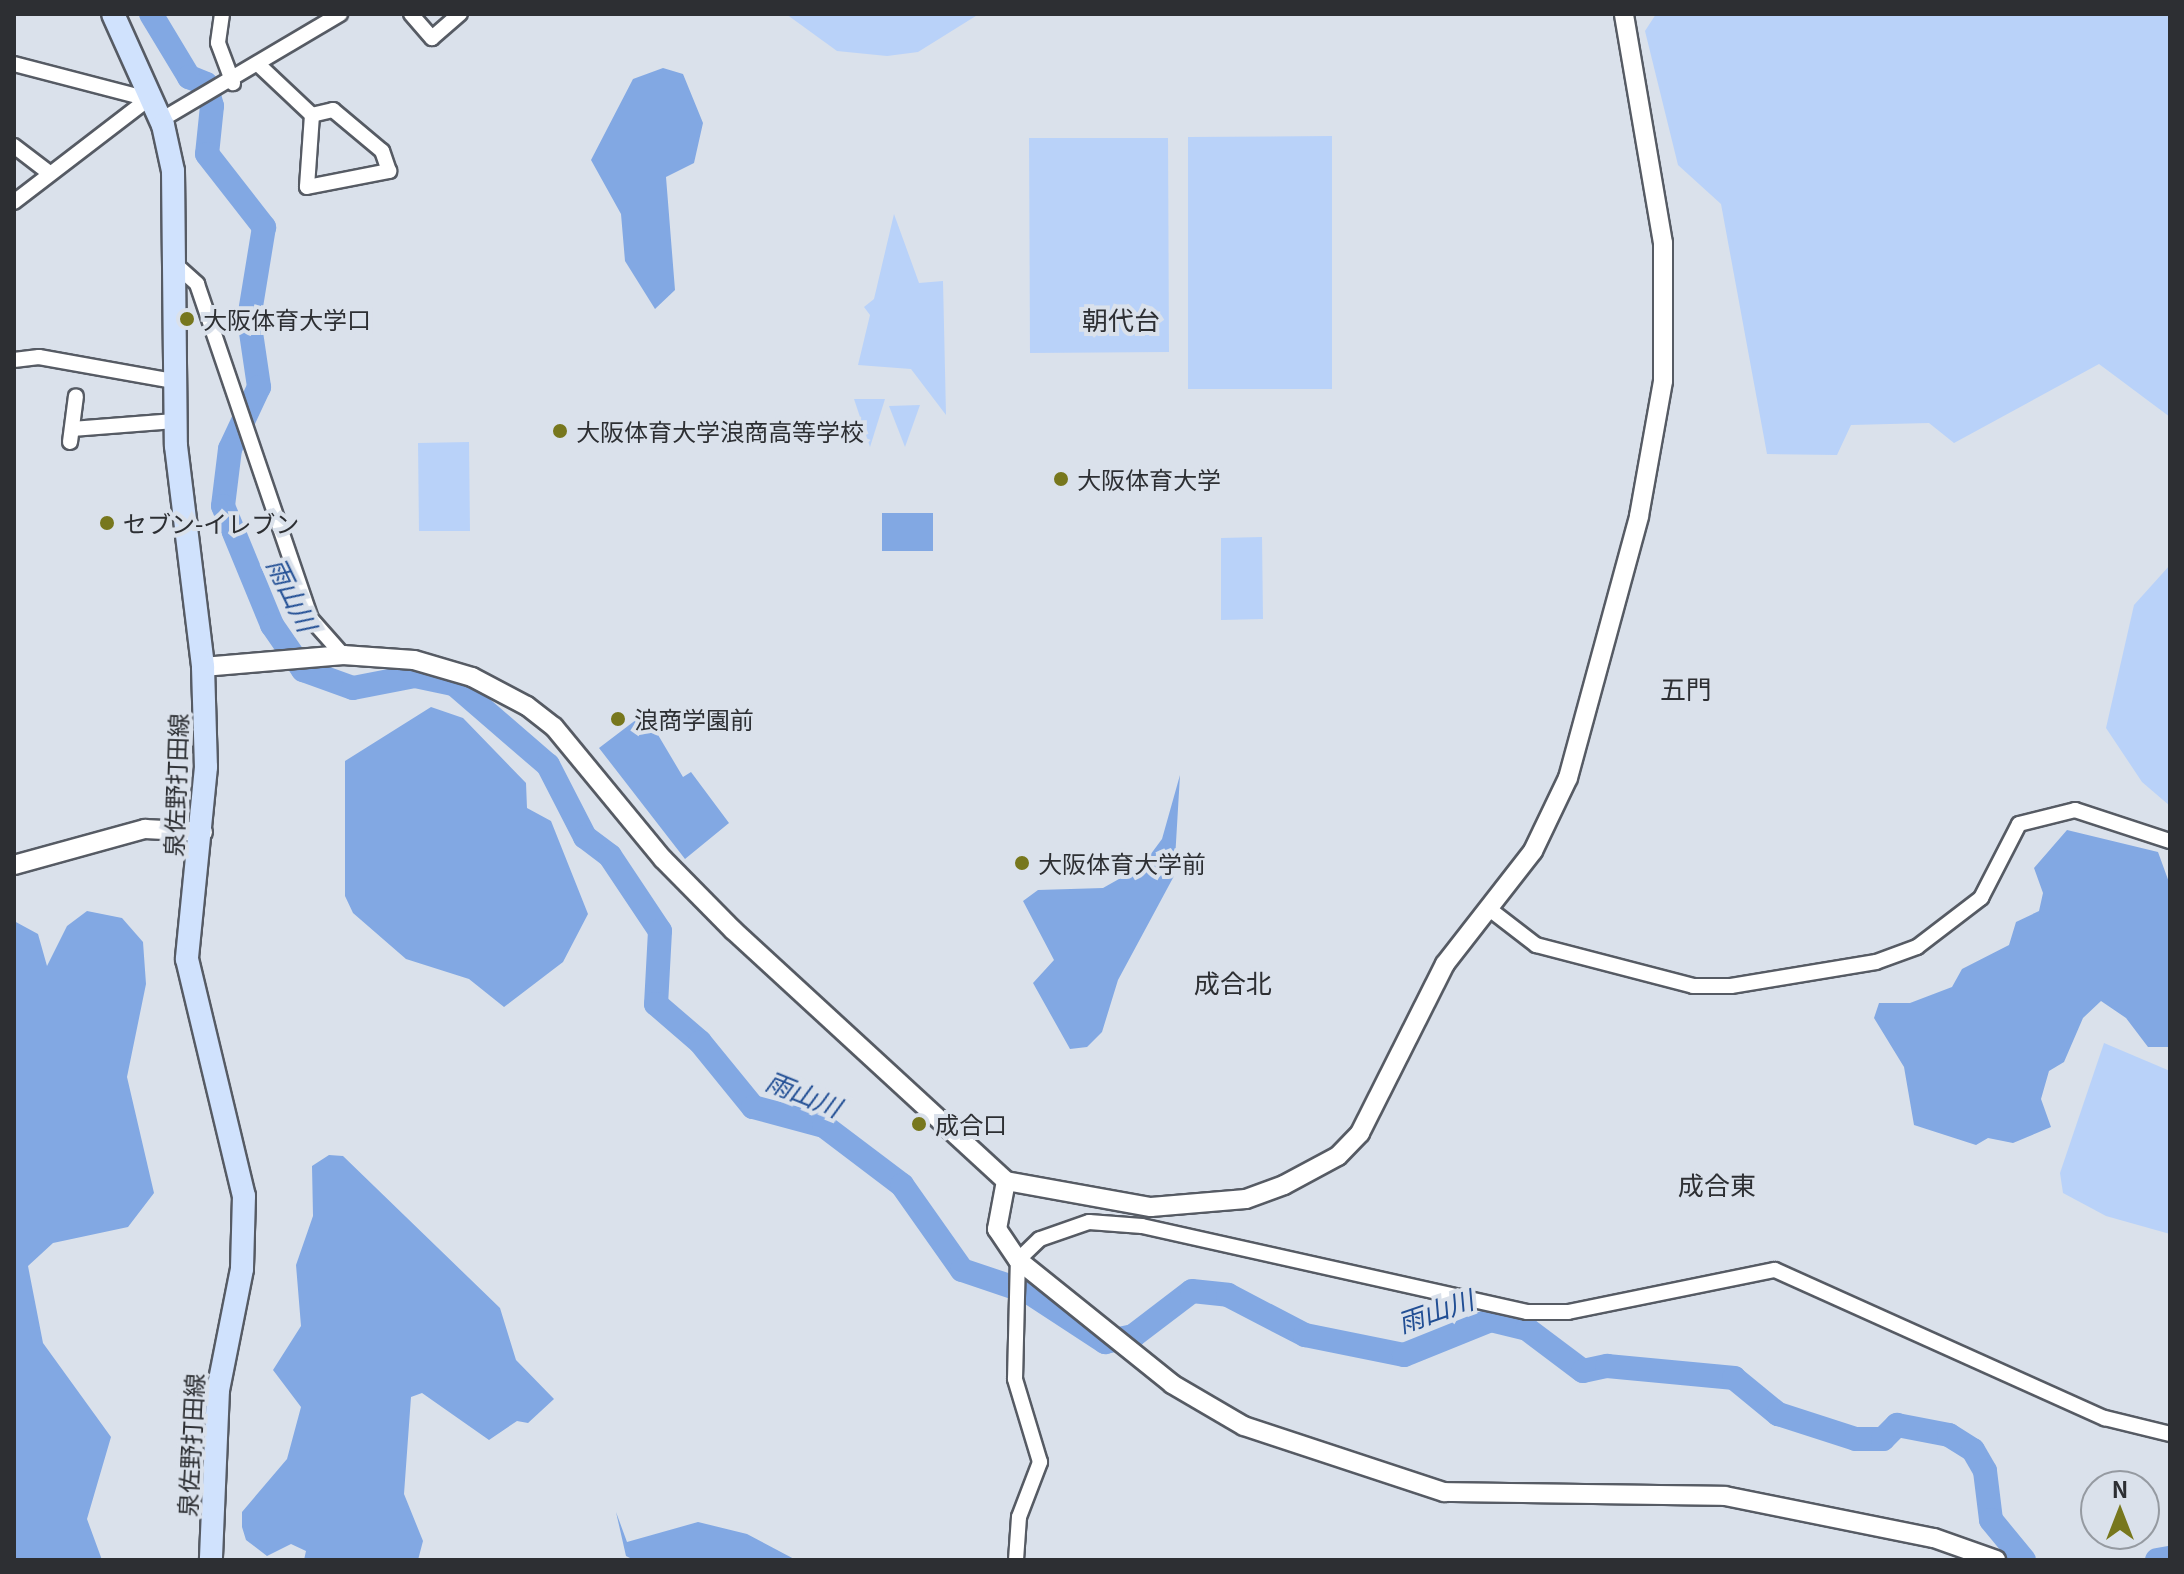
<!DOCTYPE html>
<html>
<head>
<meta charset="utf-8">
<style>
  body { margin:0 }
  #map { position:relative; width:2184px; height:1574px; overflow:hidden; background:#dae1eb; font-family:Georgia,"Noto Sans JP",serif }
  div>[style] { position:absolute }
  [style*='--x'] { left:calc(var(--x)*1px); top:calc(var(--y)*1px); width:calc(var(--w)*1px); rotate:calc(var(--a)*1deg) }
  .green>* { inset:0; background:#b9d2f9 }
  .water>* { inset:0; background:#82a8e3 }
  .river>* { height:24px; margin:-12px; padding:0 12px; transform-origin:12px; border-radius:12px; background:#82a8e3 }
  .roads { filter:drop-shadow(2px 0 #565b64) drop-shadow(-2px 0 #565b64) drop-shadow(0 2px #565b64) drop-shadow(0 -2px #565b64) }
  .street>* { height:14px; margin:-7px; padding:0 7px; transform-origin:7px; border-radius:7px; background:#fff }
  .secondary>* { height:18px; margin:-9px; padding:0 9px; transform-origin:9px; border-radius:9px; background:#fff }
  .primary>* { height:22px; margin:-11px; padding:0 11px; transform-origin:11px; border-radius:11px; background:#d0e2fd }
  .dots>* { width:22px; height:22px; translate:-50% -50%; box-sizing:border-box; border:4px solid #dae1eb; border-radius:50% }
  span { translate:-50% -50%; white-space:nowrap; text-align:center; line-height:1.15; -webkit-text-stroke:8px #dae1eb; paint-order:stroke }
  .poi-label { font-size:24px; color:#2d2f33 }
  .left { translate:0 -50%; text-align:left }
  .street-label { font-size:24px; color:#2d2f33 }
  .neighbourhood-label { font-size:26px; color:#2d2f33 }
  .water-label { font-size:26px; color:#214e94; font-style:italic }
  .frame { position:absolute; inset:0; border:16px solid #2d2f33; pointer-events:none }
  .north { position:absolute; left:2080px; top:1470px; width:80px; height:80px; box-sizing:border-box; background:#dae1eb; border:2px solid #959aa1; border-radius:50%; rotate:0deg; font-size:22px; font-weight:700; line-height:32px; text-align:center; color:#2d2f33 }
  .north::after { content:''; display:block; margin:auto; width:28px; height:36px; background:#77771d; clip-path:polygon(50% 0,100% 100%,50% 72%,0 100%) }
</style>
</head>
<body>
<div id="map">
  <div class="green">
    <i style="clip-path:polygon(786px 14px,979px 14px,918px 52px,887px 56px,837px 51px)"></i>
    <i style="clip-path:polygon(1656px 14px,2170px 14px,2170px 417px,2099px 364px,1954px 443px,1929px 423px,1851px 425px,1837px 455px,1767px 454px,1721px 204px,1678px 165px,1645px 31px)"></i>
    <i style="clip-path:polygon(1332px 136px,1332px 389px,1188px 389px,1188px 137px)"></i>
    <i style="clip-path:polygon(1029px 138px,1168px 138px,1169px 352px,1030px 353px)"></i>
    <i style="clip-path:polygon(894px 214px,919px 283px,943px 281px,946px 415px,911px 369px,858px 365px,870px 315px,864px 307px,874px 299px)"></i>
    <i style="clip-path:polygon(854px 399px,885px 399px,870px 447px)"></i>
    <i style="clip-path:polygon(920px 405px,905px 447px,889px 406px)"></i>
    <i style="clip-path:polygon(469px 442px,470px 531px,419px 531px,418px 443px)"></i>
    <i style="clip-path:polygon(1262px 537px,1263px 619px,1221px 620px,1221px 538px)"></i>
    <i style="clip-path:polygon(2170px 565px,2170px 806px,2142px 782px,2106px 728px,2134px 605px)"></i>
    <i style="clip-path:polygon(2104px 1043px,2170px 1071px,2170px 1234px,2106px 1216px,2063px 1193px,2060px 1173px)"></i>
  </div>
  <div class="water">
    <i style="clip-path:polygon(663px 68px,683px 74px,703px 123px,694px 163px,666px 177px,675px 290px,655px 309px,625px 261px,621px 214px,591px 160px,633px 79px)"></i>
    <i style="clip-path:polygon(882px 513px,933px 513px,933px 551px,882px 551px)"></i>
    <i style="clip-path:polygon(431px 707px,463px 718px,526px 783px,527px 808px,551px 821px,588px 914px,563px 962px,504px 1007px,469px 979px,406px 959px,353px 913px,345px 896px,345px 761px)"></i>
    <i style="clip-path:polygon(645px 713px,683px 777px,691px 772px,729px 823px,685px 859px,599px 748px)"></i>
    <i style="clip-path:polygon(1180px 775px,1174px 876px,1118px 980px,1102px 1032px,1087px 1047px,1070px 1049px,1033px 983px,1054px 960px,1023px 901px,1038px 890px,1103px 888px,1142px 866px,1162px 839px)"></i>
    <i style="clip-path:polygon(2067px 830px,2158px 852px,2170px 885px,2170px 1047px,2148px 1047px,2126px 1018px,2101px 1001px,2083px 1018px,2064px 1062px,2049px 1071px,2041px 1099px,2051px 1127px,2013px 1143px,1988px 1138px,1976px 1145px,1914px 1125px,1904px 1067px,1874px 1018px,1879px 1003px,1910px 1003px,1952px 987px,1962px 969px,2009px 945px,2016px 922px,2039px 911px,2043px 893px,2034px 868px)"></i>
    <i style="clip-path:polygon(87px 911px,122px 918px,143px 942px,146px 984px,127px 1077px,154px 1193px,128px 1227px,53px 1243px,28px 1266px,43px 1343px,111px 1437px,87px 1519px,102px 1560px,14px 1560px,14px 921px,38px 934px,47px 966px,67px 926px)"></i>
    <i style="clip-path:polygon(329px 1155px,343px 1156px,500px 1308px,516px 1360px,554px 1399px,528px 1423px,517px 1421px,489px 1440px,422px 1393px,411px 1397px,404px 1494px,423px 1541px,418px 1560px,304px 1560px,306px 1551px,291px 1544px,267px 1556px,246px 1540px,242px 1527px,242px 1512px,287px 1459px,301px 1407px,273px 1370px,301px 1326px,296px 1265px,313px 1216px,312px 1166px)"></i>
    <i style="clip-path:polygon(616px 1512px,627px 1542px,698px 1522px,747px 1534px,796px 1560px,634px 1560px,626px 1556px)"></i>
  </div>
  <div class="river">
    <i style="--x:151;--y:14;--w:74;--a:58.9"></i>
    <i style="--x:189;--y:77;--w:18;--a:22"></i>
    <i style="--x:206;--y:84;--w:23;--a:75"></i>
    <i style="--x:212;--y:106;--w:48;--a:95.9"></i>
    <i style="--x:207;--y:154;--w:93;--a:52"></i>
    <i style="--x:264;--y:227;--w:93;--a:99.3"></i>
    <i style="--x:249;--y:319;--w:69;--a:81.6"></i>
    <i style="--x:259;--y:387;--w:68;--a:115.1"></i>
    <i style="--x:230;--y:449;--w:57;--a:97"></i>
    <i style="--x:223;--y:506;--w:129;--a:67.6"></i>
    <i style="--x:272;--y:625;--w:55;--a:55.4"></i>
    <i style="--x:303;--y:670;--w:53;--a:19.8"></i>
    <i style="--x:353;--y:688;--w:63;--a:-11"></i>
    <i style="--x:415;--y:676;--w:40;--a:12"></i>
    <i style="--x:454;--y:684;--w:124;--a:40.8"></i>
    <i style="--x:548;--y:765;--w:81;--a:62.8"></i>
    <i style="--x:585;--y:837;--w:31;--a:37"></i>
    <i style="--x:610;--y:856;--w:90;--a:56.3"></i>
    <i style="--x:660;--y:931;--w:73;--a:93.1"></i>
    <i style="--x:656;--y:1004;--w:58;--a:40.8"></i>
    <i style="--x:700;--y:1042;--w:84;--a:50.8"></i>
    <i style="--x:753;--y:1107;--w:73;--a:15"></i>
    <i style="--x:824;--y:1126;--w:98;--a:37.1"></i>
    <i style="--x:902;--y:1185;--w:104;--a:54.8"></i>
    <i style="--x:962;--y:1270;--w:72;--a:18.7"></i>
    <i style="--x:1030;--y:1293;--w:90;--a:33.2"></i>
    <i style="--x:1105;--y:1342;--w:29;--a:-12"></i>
    <i style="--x:1133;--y:1336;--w:74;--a:-37.3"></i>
    <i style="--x:1192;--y:1291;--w:36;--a:6"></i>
    <i style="--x:1228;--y:1295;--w:87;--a:27.5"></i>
    <i style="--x:1305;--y:1335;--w:101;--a:11.4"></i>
    <i style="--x:1404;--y:1355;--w:94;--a:-21.9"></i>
    <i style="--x:1491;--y:1320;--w:37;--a:14"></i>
    <i style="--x:1527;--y:1329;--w:70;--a:36.9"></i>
    <i style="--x:1583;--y:1371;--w:25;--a:-12"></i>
    <i style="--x:1607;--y:1366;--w:128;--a:5.4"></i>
    <i style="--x:1734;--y:1378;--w:57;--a:39.3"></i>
    <i style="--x:1778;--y:1414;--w:82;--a:17.8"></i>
    <i style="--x:1856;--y:1439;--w:27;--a:0"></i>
    <i style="--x:1883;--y:1439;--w:20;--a:-45"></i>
    <i style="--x:1897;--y:1425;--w:53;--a:10.9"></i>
    <i style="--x:1949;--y:1435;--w:28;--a:32"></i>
    <i style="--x:1973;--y:1450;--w:24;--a:60"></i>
    <i style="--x:1985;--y:1471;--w:49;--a:83"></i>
    <i style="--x:1991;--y:1520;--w:52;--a:50.5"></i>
    <i style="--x:2157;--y:1560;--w:13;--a:-9"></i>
  </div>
  <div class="roads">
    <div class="street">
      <i style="--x:222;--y:14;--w:29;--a:98"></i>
      <i style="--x:218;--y:43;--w:43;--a:69.4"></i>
      <i style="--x:411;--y:14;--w:32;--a:49"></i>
      <i style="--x:432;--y:38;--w:37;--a:-41"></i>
      <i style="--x:14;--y:64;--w:143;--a:14.6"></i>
      <i style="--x:261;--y:67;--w:70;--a:43.3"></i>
      <i style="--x:312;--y:115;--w:72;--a:94"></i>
      <i style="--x:307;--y:187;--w:84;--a:-11"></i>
      <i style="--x:389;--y:171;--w:21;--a:-109"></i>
      <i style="--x:382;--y:151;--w:64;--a:-140.1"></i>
      <i style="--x:333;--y:110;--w:22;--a:167"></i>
      <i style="--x:161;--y:120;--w:208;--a:-30.6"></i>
      <i style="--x:14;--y:146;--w:43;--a:37.4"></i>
      <i style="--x:14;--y:202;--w:169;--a:-37.5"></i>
      <i style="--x:175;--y:264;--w:30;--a:42"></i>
      <i style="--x:197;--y:284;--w:354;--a:71.2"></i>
      <i style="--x:311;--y:619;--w:48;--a:48.4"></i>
      <i style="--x:14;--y:360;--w:25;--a:-7"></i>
      <i style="--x:39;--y:357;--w:137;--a:10.1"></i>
      <i style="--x:72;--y:429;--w:103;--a:-4.4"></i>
      <i style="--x:70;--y:442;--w:46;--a:-82.6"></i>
      <i style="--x:1488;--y:908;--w:61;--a:37.6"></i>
      <i style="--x:1536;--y:945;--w:162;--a:14.6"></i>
      <i style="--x:1693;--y:986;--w:38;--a:0"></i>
      <i style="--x:1731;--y:986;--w:147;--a:-9.4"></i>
      <i style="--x:1876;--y:962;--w:44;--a:-20.1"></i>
      <i style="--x:1917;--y:947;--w:81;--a:-37.4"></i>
      <i style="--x:1981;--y:898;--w:83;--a:-62.8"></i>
      <i style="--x:2019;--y:824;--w:58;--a:-14"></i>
      <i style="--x:2075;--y:810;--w:100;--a:18.1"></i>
      <i style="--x:1016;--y:1560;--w:43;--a:-86"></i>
      <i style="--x:1019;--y:1517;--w:59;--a:-69.1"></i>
      <i style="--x:1040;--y:1462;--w:87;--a:-106.8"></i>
      <i style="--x:1015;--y:1379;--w:119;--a:-88.6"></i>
      <i style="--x:1018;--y:1260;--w:30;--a:-44"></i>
      <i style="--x:1040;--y:1239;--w:52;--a:-19.1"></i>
      <i style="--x:1089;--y:1222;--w:53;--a:4.3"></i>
      <i style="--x:1142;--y:1226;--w:394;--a:12.6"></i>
      <i style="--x:1527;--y:1312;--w:41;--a:0"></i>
      <i style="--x:1568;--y:1312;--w:211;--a:-11.5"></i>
      <i style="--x:1775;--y:1270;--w:362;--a:24.2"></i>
      <i style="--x:2105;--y:1418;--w:67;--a:13.8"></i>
    </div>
    <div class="secondary">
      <i style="--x:203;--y:667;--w:141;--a:-4.9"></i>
      <i style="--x:343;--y:655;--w:71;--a:4"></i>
      <i style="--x:414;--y:660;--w:60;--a:16.3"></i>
      <i style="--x:472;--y:677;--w:62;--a:27.8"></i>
      <i style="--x:527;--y:706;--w:34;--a:38"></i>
      <i style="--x:554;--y:727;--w:171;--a:50.5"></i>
      <i style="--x:663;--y:859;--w:100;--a:45.4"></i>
      <i style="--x:733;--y:930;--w:371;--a:42.6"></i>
      <i style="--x:1006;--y:1181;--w:147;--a:10.2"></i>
      <i style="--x:1151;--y:1207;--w:95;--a:-4.8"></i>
      <i style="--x:1246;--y:1199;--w:40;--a:-20.2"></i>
      <i style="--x:1284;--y:1185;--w:61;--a:-28.2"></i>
      <i style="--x:1338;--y:1156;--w:32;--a:-46"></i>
      <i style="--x:1360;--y:1133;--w:189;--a:-63.3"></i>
      <i style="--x:1445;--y:964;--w:143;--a:-52.1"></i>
      <i style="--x:1533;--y:851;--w:81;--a:-64.4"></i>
      <i style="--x:1568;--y:778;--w:271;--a:-74.8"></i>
      <i style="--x:1639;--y:516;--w:137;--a:-79.9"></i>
      <i style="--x:1663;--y:381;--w:138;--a:-90"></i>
      <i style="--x:1663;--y:243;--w:232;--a:-99.7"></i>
      <i style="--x:14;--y:865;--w:136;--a:-15.4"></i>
      <i style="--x:145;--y:829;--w:58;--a:3"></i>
      <i style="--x:1006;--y:1181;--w:49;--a:100.6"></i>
      <i style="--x:997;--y:1229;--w:37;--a:56"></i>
      <i style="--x:1018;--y:1260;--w:198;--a:38.8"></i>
      <i style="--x:1172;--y:1384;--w:83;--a:30.3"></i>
      <i style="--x:1244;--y:1426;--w:211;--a:18.3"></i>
      <i style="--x:1444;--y:1492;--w:281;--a:0.8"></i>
      <i style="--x:1725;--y:1496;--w:213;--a:11.4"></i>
      <i style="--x:1934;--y:1538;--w:66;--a:19.5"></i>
    </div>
    <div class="primary">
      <i style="--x:113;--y:14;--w:122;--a:65.8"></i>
      <i style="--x:163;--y:125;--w:47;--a:77.7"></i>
      <i style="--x:173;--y:171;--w:275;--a:89.4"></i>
      <i style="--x:176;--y:446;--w:223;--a:83"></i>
      <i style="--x:203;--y:667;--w:100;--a:88.3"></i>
      <i style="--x:206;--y:767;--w:193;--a:95.7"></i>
      <i style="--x:187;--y:959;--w:244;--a:76.5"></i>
      <i style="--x:244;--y:1196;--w:73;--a:91.6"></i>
      <i style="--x:242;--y:1269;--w:123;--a:101.2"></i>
      <i style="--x:218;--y:1390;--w:170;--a:92.4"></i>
    </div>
  </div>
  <div class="dots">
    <i style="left:187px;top:319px;background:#77771d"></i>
    <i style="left:560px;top:431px;background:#77771d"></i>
    <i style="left:1061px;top:479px;background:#77771d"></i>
    <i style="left:107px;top:523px;background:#77771d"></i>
    <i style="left:618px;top:719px;background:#77771d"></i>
    <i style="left:1022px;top:863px;background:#77771d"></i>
    <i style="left:919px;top:1124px;background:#77771d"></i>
  </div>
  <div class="poi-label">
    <span class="left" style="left:203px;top:319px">大阪体育大学口</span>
    <span class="left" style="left:576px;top:431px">大阪体育大学浪商高等学校</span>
    <span class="left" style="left:1077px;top:479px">大阪体育大学</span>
    <span class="left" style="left:123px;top:523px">セブン-イレブン</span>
    <span class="left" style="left:634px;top:719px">浪商学園前</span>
    <span class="left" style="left:1038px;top:863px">大阪体育大学前</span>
    <span class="left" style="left:935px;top:1124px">成合口</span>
  </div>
  <div class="street-label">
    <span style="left:175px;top:785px;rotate:-88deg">泉佐野打田線</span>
    <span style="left:190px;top:1445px;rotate:-87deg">泉佐野打田線</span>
  </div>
  <div class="neighbourhood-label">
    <span style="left:1121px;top:319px">朝代台</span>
    <span style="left:1686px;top:688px">五門</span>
    <span style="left:1233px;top:982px">成合北</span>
    <span style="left:1717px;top:1184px">成合東</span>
  </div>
  <div class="water-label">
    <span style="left:293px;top:594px;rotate:64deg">雨山川</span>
    <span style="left:804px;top:1093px;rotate:22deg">雨山川</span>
    <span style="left:1435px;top:1310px;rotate:-19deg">雨山川</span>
  </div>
  <div class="frame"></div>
  <div class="north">N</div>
</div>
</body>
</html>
